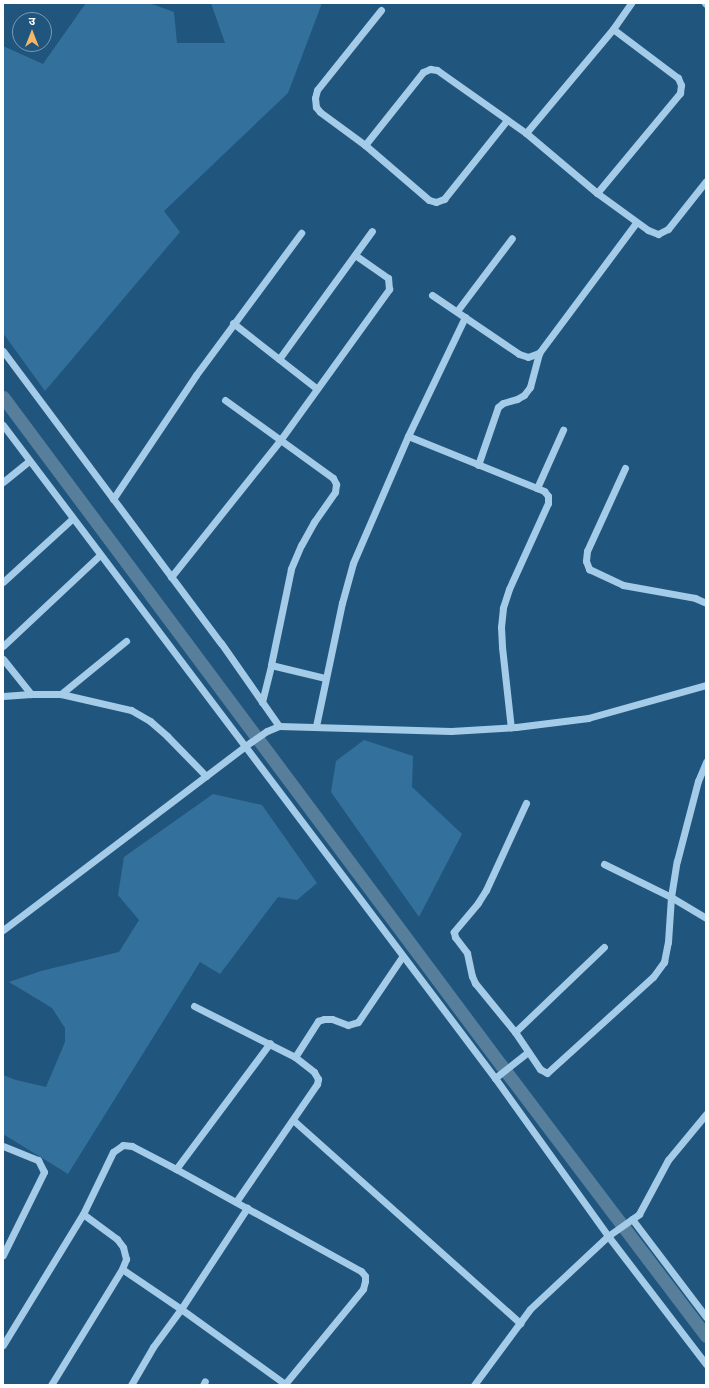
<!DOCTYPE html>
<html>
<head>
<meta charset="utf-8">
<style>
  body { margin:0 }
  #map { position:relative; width:709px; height:1388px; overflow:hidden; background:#20567e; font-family:Cabin,"Noto Sans Devanagari",sans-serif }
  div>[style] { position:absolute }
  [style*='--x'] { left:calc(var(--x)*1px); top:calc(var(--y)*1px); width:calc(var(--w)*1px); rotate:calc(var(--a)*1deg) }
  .green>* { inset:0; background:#33709c }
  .canal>* { height:13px; margin:-6.5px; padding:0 6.5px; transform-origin:6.5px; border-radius:6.5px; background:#577e9b }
  .minor>* { height:7px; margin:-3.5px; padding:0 3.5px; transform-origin:3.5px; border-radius:3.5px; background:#a4cbe7 }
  span { translate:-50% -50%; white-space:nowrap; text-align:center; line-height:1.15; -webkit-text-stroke:3px #20567e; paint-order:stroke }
  .frame { position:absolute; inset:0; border:4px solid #fff; pointer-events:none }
  .north { position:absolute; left:12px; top:12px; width:40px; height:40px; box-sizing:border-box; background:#20567e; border:1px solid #799ab2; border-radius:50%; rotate:0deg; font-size:11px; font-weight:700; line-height:16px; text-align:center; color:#fff }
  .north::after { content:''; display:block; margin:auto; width:14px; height:18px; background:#f4b765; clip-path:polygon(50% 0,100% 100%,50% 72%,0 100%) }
</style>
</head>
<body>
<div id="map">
  <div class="green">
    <i style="clip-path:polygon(86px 3px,149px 3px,174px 12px,177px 43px,225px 43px,211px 3px,322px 3px,288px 93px,164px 211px,180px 232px,45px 391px,3px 333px,3px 46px,43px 64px)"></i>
    <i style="clip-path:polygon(364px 740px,413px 756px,412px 787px,462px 834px,419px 917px,331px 792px,336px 761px)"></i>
    <i style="clip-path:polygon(213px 794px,262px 805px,317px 883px,297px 900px,278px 897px,220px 974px,200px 962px,68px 1174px,3px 1134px,3px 1075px,16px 1080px,46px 1087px,65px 1042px,65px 1028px,52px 1008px,9px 982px,41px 971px,119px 952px,139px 920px,118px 895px,124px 857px)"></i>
  </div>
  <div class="canal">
    <i style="--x:3;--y:397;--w:833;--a:53.3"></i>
    <i style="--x:501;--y:1065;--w:340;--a:52.9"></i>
  </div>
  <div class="minor">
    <i style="--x:705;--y:3;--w:1;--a:45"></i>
    <i style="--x:381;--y:10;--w:102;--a:128.7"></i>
    <i style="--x:317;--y:90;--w:8;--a:104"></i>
    <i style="--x:315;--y:98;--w:9;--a:84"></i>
    <i style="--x:316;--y:107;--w:6;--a:51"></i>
    <i style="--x:320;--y:112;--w:56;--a:36.3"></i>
    <i style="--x:365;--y:145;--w:84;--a:40.7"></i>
    <i style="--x:429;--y:200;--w:7;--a:16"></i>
    <i style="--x:436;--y:202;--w:9;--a:-21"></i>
    <i style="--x:444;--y:199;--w:101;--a:-51.4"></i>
    <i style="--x:526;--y:133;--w:136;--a:-50.1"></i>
    <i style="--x:613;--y:29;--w:32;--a:-55"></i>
    <i style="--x:365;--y:145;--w:93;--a:-51.5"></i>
    <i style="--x:423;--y:72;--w:8;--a:-23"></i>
    <i style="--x:430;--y:69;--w:7;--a:8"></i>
    <i style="--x:437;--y:70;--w:109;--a:35.3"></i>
    <i style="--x:526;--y:133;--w:93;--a:40.2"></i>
    <i style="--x:597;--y:193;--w:63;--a:36"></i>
    <i style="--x:648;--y:230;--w:11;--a:22"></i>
    <i style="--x:658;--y:234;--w:11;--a:-27"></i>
    <i style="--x:668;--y:229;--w:61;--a:-51.6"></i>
    <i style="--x:597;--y:193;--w:130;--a:-50.3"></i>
    <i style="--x:680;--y:93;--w:8;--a:-83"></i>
    <i style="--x:681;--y:85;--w:8;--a:-113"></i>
    <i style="--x:678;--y:78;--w:81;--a:-143"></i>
    <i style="--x:432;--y:295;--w:105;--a:34.1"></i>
    <i style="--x:519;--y:354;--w:9;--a:18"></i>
    <i style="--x:528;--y:357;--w:12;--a:-20"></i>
    <i style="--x:539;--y:353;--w:162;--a:-53.3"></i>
    <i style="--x:457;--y:311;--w:91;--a:-53"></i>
    <i style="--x:233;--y:323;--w:105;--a:38.1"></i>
    <i style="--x:3;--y:351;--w:364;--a:53.3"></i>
    <i style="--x:221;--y:643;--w:101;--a:55.1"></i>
    <i style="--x:279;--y:359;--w:158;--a:-54"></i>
    <i style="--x:225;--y:400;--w:133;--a:35.8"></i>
    <i style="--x:333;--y:478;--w:7;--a:63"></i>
    <i style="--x:336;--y:484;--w:8;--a:97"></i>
    <i style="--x:335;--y:492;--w:37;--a:125"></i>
    <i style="--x:314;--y:522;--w:26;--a:119"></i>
    <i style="--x:301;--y:545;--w:26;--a:113"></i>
    <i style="--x:291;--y:569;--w:98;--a:101.8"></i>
    <i style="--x:3;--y:425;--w:818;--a:53"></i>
    <i style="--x:495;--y:1078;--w:194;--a:54.4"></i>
    <i style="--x:608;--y:1236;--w:161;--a:52.6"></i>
    <i style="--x:408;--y:436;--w:139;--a:22"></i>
    <i style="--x:537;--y:488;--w:8;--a:23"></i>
    <i style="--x:544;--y:491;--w:6;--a:51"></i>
    <i style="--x:548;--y:496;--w:7;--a:90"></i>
    <i style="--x:548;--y:503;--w:94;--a:114.4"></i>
    <i style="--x:509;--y:589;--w:20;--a:108"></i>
    <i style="--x:503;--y:608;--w:19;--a:96"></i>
    <i style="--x:501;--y:627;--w:20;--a:87"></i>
    <i style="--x:502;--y:647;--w:81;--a:83.7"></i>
    <i style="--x:478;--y:465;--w:61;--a:-71"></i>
    <i style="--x:498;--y:407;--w:6;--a:-39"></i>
    <i style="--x:503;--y:403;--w:15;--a:-16"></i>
    <i style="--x:517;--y:399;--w:8;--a:-30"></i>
    <i style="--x:524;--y:395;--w:10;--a:-53"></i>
    <i style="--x:530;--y:387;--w:35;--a:-75"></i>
    <i style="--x:625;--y:468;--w:91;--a:114.6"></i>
    <i style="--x:587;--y:551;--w:10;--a:96"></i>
    <i style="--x:586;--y:561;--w:9;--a:69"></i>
    <i style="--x:589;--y:569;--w:38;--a:25"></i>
    <i style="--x:623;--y:585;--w:73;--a:10.2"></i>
    <i style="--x:695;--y:598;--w:12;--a:24"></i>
    <i style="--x:3;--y:482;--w:33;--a:-39"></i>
    <i style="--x:537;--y:488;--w:64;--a:-65.9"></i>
    <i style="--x:113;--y:499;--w:149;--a:-56.2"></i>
    <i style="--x:196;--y:375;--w:177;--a:-53.5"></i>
    <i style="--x:171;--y:577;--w:176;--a:-51.4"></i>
    <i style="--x:281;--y:439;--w:185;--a:-54.2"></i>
    <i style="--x:389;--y:289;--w:11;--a:-95"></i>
    <i style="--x:388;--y:278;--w:40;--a:-145.1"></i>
    <i style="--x:3;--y:582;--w:93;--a:-42.4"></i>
    <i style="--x:3;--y:646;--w:133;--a:-43.2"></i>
    <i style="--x:3;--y:659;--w:45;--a:51.3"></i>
    <i style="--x:61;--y:694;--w:84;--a:-39.2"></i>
    <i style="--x:3;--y:696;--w:28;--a:-4"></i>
    <i style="--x:31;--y:694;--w:30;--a:0"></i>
    <i style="--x:61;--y:694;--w:72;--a:12.9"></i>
    <i style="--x:131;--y:710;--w:22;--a:30"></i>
    <i style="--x:150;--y:721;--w:23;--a:41"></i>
    <i style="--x:167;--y:736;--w:56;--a:45.7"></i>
    <i style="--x:262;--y:702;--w:38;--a:-76"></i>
    <i style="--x:271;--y:665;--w:56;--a:13.5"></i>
    <i style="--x:316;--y:726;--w:126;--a:-78.1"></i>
    <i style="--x:342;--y:603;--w:41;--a:-74.6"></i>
    <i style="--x:353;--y:563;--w:138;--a:-66.6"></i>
    <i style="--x:408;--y:436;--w:132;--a:-64.4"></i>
    <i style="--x:526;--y:803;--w:96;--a:114.7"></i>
    <i style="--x:486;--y:890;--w:15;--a:122"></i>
    <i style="--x:478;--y:903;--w:38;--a:130"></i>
    <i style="--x:454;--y:932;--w:5;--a:79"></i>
    <i style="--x:455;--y:937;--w:20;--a:53"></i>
    <i style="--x:467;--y:953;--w:24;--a:78"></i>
    <i style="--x:472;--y:976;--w:8;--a:67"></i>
    <i style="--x:475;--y:983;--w:63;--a:50.8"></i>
    <i style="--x:515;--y:1032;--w:45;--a:56"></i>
    <i style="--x:540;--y:1069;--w:8;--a:30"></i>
    <i style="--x:547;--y:1073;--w:143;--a:-42.2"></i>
    <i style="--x:653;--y:977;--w:19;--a:-54"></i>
    <i style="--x:664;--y:962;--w:20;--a:-79"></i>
    <i style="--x:668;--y:942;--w:45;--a:-86.2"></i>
    <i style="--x:671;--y:897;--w:36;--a:-81"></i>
    <i style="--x:677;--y:861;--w:83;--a:-75.3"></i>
    <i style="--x:698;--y:781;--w:21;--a:-67"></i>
    <i style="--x:604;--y:864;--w:75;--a:26.2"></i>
    <i style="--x:671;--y:897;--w:41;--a:31"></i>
    <i style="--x:3;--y:930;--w:311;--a:-37.2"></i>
    <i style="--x:251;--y:742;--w:19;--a:-35"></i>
    <i style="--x:267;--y:731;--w:13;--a:-23"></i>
    <i style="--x:279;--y:726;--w:172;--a:1.7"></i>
    <i style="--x:451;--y:731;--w:65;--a:-3.5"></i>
    <i style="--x:516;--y:727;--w:73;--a:-7.1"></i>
    <i style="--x:588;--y:718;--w:123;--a:-15.6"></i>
    <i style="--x:194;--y:1006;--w:113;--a:26.8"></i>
    <i style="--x:295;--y:1057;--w:24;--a:38"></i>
    <i style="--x:314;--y:1072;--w:8;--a:60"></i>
    <i style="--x:318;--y:1079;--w:5;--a:101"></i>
    <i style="--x:317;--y:1084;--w:143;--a:124.5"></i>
    <i style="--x:515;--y:1032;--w:123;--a:-43.7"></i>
    <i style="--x:295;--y:1057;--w:43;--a:-57.4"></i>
    <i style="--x:318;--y:1021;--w:6;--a:-18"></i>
    <i style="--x:324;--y:1019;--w:8;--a:0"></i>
    <i style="--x:332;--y:1019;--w:17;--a:21"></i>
    <i style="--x:348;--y:1025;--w:10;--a:-17"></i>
    <i style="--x:358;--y:1022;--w:78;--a:-55.9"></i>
    <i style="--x:495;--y:1078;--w:42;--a:-38.2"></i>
    <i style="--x:293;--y:1120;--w:305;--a:41.8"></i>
    <i style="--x:3;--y:1146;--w:38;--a:22"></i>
    <i style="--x:38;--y:1160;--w:13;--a:63"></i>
    <i style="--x:44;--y:1172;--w:93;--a:116.3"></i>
    <i style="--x:176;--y:1169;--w:157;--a:-53.3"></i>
    <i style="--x:632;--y:1219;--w:123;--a:52.9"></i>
    <i style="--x:3;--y:1345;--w:153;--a:-58.6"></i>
    <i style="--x:83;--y:1214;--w:69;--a:-64.2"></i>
    <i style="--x:113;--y:1152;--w:12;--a:-35"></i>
    <i style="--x:123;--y:1145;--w:9;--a:6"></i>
    <i style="--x:132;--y:1146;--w:50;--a:27.6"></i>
    <i style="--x:176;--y:1169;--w:211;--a:28.9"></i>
    <i style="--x:361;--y:1271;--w:6;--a:51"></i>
    <i style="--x:365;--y:1276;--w:5;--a:90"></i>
    <i style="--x:365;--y:1281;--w:8;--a:104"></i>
    <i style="--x:363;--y:1289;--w:123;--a:129.4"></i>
    <i style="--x:285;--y:1384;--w:128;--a:-144.2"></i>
    <i style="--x:181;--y:1309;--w:71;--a:-145.9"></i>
    <i style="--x:51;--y:1385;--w:136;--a:-58.5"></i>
    <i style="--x:122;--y:1269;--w:11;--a:-68"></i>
    <i style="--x:126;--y:1259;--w:12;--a:-104"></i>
    <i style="--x:123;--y:1247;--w:10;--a:-127"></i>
    <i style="--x:117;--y:1239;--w:42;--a:-143.7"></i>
    <i style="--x:131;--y:1385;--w:44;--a:-59.9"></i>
    <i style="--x:153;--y:1347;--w:47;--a:-53.6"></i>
    <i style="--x:181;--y:1309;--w:121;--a:-56.8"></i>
    <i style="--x:203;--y:1385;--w:4;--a:-63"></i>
    <i style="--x:474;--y:1385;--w:94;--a:-53.6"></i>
    <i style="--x:530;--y:1309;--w:107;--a:-43.1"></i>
    <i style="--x:608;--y:1236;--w:38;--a:-35"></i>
    <i style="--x:639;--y:1214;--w:61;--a:-61.8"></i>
    <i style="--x:668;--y:1160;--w:60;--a:-50.4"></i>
  </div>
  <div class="frame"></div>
  <div class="north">उ</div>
</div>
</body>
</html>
